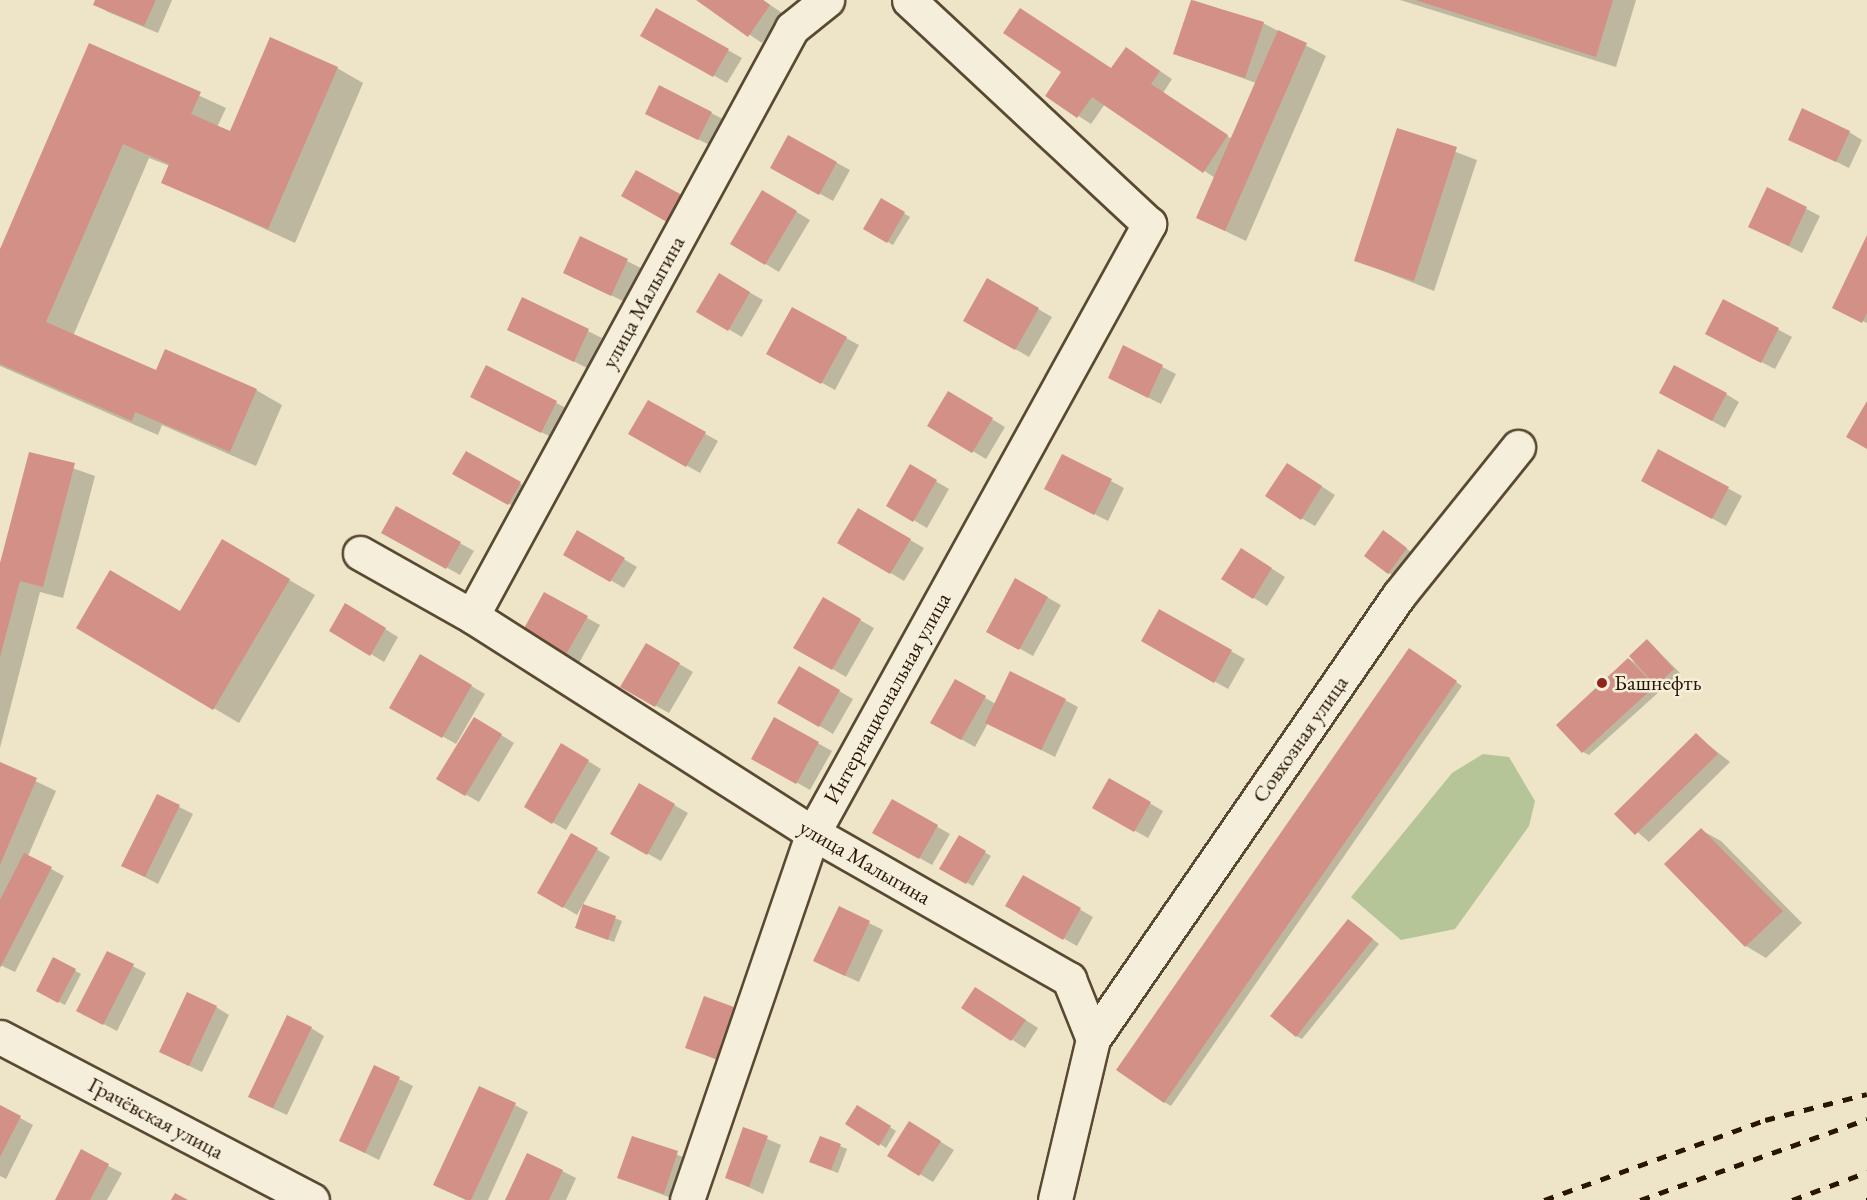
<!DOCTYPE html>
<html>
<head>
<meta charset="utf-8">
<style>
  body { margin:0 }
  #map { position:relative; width:1867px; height:1200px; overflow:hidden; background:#eee5c8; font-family:"EB Garamond",serif }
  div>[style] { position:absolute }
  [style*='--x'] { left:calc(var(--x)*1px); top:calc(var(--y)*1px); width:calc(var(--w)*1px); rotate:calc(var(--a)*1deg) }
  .green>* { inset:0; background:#b6c598 }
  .shadow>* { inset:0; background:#0003 }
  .building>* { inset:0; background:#d39086 }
  .roads { filter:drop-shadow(2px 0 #5a4932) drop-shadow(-2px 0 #5a4932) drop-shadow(0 2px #5a4932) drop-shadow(0 -2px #5a4932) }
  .minor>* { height:33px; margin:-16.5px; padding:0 16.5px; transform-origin:16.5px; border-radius:16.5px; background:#f4eedb }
  .rail>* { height:4.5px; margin-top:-2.25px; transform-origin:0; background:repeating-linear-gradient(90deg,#291500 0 10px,transparent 0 20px) }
  .dots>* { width:16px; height:16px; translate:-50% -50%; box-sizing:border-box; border:3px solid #f4eedb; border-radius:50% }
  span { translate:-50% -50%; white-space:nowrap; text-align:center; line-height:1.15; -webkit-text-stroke:5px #f4eedb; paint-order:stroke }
  .street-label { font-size:22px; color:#291500 }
  .poi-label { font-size:22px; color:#291500 }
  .left { translate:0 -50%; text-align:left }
</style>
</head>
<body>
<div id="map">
  <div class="green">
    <i style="clip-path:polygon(1483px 754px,1509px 757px,1535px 801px,1529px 826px,1455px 929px,1401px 940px,1351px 897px,1452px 773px)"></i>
  </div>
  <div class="shadow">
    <i style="clip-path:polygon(96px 0,172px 0,158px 33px,108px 12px,95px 4px)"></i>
    <i style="clip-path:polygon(698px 0,763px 0,782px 13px,762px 43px)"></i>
    <i style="clip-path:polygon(1193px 0,1263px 23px,1326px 56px,1246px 241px,1198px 218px,1215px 178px,1105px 104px,1091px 124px,1047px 96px,1111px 69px,1127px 49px,1172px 79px,1163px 93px,1232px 139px,1256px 83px,1175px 54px)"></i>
    <i style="clip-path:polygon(1400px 0,1636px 0,1616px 67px)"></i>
    <i style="clip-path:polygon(656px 10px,742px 58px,727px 83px,642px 35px)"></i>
    <i style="clip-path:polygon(89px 45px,226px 108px,217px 127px,231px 133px,337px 68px,363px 83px,295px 243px,163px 182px,170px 166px,149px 158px,73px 336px,157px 372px,256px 390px,282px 405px,256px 466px,162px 425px,158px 435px,0 366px,0 253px)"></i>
    <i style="clip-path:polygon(659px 87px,725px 120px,712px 146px,660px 121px)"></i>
    <i style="clip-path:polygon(1398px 130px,1477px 160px,1434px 291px,1355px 260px)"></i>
    <i style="clip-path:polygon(1849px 132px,1862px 140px,1849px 168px,1790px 139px)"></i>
    <i style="clip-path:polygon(789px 137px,850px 170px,833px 201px,772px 167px)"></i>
    <i style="clip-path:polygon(1768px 189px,1820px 216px,1802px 253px,1750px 227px)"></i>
    <i style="clip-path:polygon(763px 192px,810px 220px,779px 272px,732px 244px)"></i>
    <i style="clip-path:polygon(882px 200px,910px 217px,893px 245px,865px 228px)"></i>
    <i style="clip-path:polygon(581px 238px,641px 268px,625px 302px,565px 273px)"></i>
    <i style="clip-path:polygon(1867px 239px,1867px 323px,1852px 316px)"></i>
    <i style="clip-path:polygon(719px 275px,763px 300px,742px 337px,698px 312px)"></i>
    <i style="clip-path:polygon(987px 280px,1052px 317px,1029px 357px,965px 320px)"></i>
    <i style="clip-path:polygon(523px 299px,602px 338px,587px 368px,509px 329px)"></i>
    <i style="clip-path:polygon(1724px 301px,1792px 337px,1775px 369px,1720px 341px)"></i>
    <i style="clip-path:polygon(792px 309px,859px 345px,835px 390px,768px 353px)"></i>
    <i style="clip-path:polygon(1124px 347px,1176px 374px,1161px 404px,1123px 385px)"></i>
    <i style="clip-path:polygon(487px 367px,570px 410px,555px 439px,485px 404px)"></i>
    <i style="clip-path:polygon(948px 393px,1005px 427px,986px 459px,929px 425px)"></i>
    <i style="clip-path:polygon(1726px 394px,1739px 402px,1725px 428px,1674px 400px)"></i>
    <i style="clip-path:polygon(649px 402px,718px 441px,700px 473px,630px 434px)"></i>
    <i style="clip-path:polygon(1659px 451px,1742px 496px,1726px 526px,1656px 488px)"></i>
    <i style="clip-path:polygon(30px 453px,95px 476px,63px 598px,40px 592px,0 748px,0 569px)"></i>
    <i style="clip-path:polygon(466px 453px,533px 491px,522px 511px,454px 473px)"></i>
    <i style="clip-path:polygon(910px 466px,949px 489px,927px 528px,888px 505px)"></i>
    <i style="clip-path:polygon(1301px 473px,1335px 495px,1315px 526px,1301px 518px)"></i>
    <i style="clip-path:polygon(1111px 481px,1124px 488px,1108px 521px,1059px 496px)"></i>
    <i style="clip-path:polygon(397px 508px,474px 551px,460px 575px,383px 532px)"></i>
    <i style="clip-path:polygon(859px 510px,924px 548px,904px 581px,839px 542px)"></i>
    <i style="clip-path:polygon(578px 532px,637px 567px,624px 588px,565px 554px)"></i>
    <i style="clip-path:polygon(1390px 535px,1412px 553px,1395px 576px,1388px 573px)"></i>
    <i style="clip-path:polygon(223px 541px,315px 595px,239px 723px,78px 628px,180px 613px)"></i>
    <i style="clip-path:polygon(1255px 558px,1285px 577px,1267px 606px,1223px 579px)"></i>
    <i style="clip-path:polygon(1016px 580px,1061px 605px,1033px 656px,988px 631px)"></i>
    <i style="clip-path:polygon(544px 594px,600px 625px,579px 663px,524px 632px)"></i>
    <i style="clip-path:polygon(823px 599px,874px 628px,846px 677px,795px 647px)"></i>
    <i style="clip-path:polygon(346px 605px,398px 637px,384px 662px,331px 630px)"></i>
    <i style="clip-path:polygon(1159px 611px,1245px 659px,1228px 689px,1143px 641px)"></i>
    <i style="clip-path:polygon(1648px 641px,1680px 673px,1589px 755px,1583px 752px,1629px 659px,1638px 665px)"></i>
    <i style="clip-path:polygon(647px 645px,693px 672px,669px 713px,622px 687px)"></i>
    <i style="clip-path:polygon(1415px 654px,1462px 686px,1171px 1106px,1164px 1102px)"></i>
    <i style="clip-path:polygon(420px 656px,485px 694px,456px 744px,391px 707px)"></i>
    <i style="clip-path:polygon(799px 668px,853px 699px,833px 734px,779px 702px)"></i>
    <i style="clip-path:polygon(955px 681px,996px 704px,1065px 700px,1078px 707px,1055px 757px,988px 723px,975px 747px,932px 723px)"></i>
    <i style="clip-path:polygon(475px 719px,514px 743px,479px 802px,438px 779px)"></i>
    <i style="clip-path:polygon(774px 719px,832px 751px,810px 790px,753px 758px)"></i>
    <i style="clip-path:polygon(1696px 735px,1730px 762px,1649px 842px,1617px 814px)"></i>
    <i style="clip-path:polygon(562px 745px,601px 769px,566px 830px,526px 807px)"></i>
    <i style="clip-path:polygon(0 764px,56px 791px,28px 856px,64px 876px,15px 972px,0 965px)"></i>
    <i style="clip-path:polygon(1110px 780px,1163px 811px,1148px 838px,1094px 808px)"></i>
    <i style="clip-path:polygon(640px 785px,688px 813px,661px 861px,612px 834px)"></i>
    <i style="clip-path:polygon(158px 796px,193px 814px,158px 884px,137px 873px)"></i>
    <i style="clip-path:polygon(892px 801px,950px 834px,932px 865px,874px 832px)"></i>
    <i style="clip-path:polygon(1701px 830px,1721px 841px,1802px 923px,1766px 958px,1746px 946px,1666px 864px)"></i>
    <i style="clip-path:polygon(572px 835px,610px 857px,577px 915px,539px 892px)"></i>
    <i style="clip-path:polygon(959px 837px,991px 856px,973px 886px,941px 868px)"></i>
    <i style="clip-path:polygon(1023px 877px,1093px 917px,1077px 946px,1007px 906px)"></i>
    <i style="clip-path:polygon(584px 906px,622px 921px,614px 942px,576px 927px)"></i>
    <i style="clip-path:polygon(839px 908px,883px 930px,859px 982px,828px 968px)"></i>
    <i style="clip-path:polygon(1354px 924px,1379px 944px,1302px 1039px,1296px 1036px)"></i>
    <i style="clip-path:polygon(108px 953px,146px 973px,117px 1031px,92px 1018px)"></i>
    <i style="clip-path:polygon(54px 959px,81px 974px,65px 1005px,38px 991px)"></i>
    <i style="clip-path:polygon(989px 996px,1038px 1028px,1025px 1048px,963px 1008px)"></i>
    <i style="clip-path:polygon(216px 1007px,229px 1015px,202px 1072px,174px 1059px)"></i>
    <i style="clip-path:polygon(734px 1008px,747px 1016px,729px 1065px,686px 1047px)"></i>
    <i style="clip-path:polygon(311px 1028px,324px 1036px,287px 1115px,263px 1104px)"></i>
    <i style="clip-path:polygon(375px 1067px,413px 1086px,379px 1160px,341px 1141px)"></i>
    <i style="clip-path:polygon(515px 1105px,528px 1112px,488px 1200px,466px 1200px)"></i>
    <i style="clip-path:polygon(0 1107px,33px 1125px,6px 1179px,0 1176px)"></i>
    <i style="clip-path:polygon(858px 1107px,896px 1131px,886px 1148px,880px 1144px)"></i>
    <i style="clip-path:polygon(744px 1129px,781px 1145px,763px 1194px,727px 1177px)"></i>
    <i style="clip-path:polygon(923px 1131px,954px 1150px,933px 1182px,889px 1156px)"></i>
    <i style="clip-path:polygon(633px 1138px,691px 1160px,676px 1200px,619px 1178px)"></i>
    <i style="clip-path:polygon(821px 1138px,847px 1149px,838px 1173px,817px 1165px)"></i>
    <i style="clip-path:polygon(82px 1152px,122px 1173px,107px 1200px,57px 1200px)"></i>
    <i style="clip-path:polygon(562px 1171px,576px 1178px,566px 1200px,507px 1200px)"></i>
  </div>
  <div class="building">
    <i style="clip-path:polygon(95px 0,156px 0,144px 26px,93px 5px)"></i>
    <i style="clip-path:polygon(696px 0,763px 0,770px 5px,748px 37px)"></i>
    <i style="clip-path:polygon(1191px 0,1264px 22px,1245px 78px,1173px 54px)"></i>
    <i style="clip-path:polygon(1415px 0,1613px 0,1596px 57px)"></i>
    <i style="clip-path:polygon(656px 8px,729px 49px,713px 77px,640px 36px)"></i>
    <i style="clip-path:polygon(1020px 8px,1111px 68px,1126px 47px,1160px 71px,1151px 84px,1228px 135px,1203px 173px,1092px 97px,1077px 118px,1045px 96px,1061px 72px,1003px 33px)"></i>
    <i style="clip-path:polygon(1278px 30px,1307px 43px,1225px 231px,1196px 218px)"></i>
    <i style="clip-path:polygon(270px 37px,338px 67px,268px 229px,161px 183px,169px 164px,123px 144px,46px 322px,156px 370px,165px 349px,257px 389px,230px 452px,135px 412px,132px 421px,0 364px,0 249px,89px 43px,201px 92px,191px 114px,230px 131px)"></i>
    <i style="clip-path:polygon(659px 85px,712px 112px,698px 140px,645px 114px)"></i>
    <i style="clip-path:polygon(1802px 108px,1850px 131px,1836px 162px,1788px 140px)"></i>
    <i style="clip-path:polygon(1397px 128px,1457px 147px,1414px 281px,1354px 261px)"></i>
    <i style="clip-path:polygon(788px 135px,837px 162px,819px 195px,770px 168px)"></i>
    <i style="clip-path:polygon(636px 170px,682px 195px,667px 222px,621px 196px)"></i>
    <i style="clip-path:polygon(1767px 187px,1807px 207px,1789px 246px,1748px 227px)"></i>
    <i style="clip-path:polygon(762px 190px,797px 211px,765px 265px,730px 244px)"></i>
    <i style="clip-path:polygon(881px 198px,905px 212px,887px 243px,863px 229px)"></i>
    <i style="clip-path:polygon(1867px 235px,1867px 313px,1862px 323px,1832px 308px)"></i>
    <i style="clip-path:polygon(580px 236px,628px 259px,611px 296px,563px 273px)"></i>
    <i style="clip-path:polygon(719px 273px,750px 292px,728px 331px,696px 312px)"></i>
    <i style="clip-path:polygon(987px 278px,1039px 308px,1015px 350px,963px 321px)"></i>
    <i style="clip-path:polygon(522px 297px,589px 329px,574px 362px,507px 330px)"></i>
    <i style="clip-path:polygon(1723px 299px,1779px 328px,1761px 363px,1705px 334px)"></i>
    <i style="clip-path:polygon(792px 307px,847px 337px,821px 384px,766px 354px)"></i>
    <i style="clip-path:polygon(1123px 345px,1163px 365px,1148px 398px,1108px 378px)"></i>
    <i style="clip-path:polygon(486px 365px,557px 401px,541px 433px,470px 397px)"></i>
    <i style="clip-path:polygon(1674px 365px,1727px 393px,1712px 421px,1659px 393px)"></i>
    <i style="clip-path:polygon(948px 391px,993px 418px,972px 453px,927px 426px)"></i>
    <i style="clip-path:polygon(648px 400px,706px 432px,686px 467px,628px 434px)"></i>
    <i style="clip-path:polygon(1867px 401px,1867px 449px,1846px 437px)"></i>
    <i style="clip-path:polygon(1658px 449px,1729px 487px,1712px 519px,1641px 481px)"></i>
    <i style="clip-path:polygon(466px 451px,521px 482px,508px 505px,452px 474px)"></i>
    <i style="clip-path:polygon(29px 452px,75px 463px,43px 587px,20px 581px,0 657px,0 563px)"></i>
    <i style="clip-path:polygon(1062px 454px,1112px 479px,1094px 515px,1044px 489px)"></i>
    <i style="clip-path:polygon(1287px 463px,1322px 486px,1301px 520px,1265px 496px)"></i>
    <i style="clip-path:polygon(910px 464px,937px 480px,913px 522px,886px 506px)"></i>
    <i style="clip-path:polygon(396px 506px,461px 542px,446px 569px,381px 533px)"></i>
    <i style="clip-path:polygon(858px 508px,911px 539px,890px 574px,837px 543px)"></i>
    <i style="clip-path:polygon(577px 530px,625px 558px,610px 582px,563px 555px)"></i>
    <i style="clip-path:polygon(1383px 530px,1407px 548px,1388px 574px,1364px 556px)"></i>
    <i style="clip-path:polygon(222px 539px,290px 579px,213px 710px,76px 628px,110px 570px,180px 611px)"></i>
    <i style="clip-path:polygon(1241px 548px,1272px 568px,1253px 599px,1221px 579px)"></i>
    <i style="clip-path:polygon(1015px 578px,1048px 597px,1019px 650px,986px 632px)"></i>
    <i style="clip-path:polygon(544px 592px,588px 616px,565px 656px,522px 632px)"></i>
    <i style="clip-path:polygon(823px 597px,861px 619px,832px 670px,793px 648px)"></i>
    <i style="clip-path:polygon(345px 603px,386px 628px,370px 656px,329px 631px)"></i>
    <i style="clip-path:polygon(1159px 609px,1232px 650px,1214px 683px,1141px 641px)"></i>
    <i style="clip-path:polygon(1647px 639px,1674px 669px,1656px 686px,1629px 656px)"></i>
    <i style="clip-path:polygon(646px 643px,680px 663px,655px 707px,620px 687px)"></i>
    <i style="clip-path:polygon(1409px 648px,1457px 681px,1164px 1103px,1116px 1070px)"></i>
    <i style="clip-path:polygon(420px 654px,472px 685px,442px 738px,389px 708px)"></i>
    <i style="clip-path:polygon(1628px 658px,1655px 686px,1582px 753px,1556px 725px)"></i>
    <i style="clip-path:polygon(799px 666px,840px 690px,819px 727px,777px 703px)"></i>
    <i style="clip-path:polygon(1010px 671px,1066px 699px,1041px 750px,985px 723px)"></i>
    <i style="clip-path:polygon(955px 679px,986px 696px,961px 740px,930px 723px)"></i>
    <i style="clip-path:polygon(474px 717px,502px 734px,465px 796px,436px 779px)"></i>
    <i style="clip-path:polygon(774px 717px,819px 742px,796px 784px,751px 759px)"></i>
    <i style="clip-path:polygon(1696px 733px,1718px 754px,1635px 835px,1614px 814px)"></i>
    <i style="clip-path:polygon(561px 743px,589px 760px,552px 824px,524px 807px)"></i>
    <i style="clip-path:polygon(0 762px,37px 778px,0 865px)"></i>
    <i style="clip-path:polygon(1109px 778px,1151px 802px,1134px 832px,1092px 808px)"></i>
    <i style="clip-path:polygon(639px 783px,675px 804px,647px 855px,610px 834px)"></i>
    <i style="clip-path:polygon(157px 794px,180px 805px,145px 877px,121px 866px)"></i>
    <i style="clip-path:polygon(892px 799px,938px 825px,919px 859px,872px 833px)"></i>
    <i style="clip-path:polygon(1701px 828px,1783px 911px,1745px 947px,1664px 864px)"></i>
    <i style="clip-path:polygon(571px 833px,598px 848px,563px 908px,537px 893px)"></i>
    <i style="clip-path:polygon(959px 835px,986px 851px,966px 884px,939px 869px)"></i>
    <i style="clip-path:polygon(24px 853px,52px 867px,0 968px,0 900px)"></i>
    <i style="clip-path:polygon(1023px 875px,1081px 908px,1063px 940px,1005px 906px)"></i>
    <i style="clip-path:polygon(583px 904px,616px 916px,608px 940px,575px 928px)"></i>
    <i style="clip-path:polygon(839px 906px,870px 921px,845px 976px,813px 961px)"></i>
    <i style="clip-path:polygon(1348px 919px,1373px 939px,1296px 1037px,1270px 1016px)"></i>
    <i style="clip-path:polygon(107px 951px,134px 964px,103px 1025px,76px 1011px)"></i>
    <i style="clip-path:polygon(53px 957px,76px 969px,58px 1003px,36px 991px)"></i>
    <i style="clip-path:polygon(975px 987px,1026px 1020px,1011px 1041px,961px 1008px)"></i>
    <i style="clip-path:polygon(187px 992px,217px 1006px,189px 1066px,159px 1052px)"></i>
    <i style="clip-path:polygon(704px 996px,734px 1007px,716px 1059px,685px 1048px)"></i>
    <i style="clip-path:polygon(287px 1015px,312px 1027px,273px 1108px,248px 1097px)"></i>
    <i style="clip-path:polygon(374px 1065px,400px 1077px,365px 1153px,339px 1141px)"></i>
    <i style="clip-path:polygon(479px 1086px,516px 1103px,471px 1200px,466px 1200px,433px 1185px)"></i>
    <i style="clip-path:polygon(0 1105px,21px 1116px,0 1157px)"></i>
    <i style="clip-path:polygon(857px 1105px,891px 1126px,879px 1146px,845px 1124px)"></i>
    <i style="clip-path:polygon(909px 1121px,941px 1141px,919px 1176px,887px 1156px)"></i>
    <i style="clip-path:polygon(743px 1127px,768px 1136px,749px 1187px,725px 1178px)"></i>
    <i style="clip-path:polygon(632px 1136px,678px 1151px,664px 1194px,617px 1178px)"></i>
    <i style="clip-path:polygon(820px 1136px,841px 1144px,831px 1170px,809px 1162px)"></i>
    <i style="clip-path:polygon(81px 1149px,109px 1164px,90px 1200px,55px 1200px)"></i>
    <i style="clip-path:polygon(527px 1153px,563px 1170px,549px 1200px,505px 1200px)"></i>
    <i style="clip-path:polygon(175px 1193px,188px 1200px,171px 1200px)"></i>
  </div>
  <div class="roads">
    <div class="minor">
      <i style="--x:360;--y:553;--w:129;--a:29.4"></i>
      <i style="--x:472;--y:616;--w:404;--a:32.5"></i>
      <i style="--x:813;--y:833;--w:295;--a:29.7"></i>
      <i style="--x:1069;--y:979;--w:65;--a:68.2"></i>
      <i style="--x:1093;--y:1039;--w:165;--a:103.3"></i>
      <i style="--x:472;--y:616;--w:669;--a:-61.44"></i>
      <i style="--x:792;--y:28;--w:45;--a:-38.7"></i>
      <i style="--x:0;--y:1037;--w:352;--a:27.6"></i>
      <i style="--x:1093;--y:1039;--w:539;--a:-55.43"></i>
      <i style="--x:1399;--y:595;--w:190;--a:-51.2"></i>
      <i style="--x:687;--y:1200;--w:388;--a:-71.1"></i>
      <i style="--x:813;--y:833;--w:696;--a:-61.11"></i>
      <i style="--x:1149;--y:224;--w:328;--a:-137"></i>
    </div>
  </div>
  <div class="rail">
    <i style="--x:1544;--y:1200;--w:235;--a:-19.9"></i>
    <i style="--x:1765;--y:1120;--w:105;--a:-14.3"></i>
    <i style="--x:1640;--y:1200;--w:241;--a:-19.6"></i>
    <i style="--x:1792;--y:1200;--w:80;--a:-20.5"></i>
    <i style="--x:1866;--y:1200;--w:1;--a:0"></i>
  </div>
  <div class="dots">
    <i style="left:1602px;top:683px;background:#8f2418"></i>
  </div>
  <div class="street-label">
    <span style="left:643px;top:302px;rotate:-61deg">улица Малыгина</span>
    <span style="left:887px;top:698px;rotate:-61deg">Интернациональная улица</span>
    <span style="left:1300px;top:739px;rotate:-55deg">Совхозная улица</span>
    <span style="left:865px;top:862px;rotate:30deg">улица Малыгина</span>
    <span style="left:156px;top:1118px;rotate:28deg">Грачёвская улица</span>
  </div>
  <div class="poi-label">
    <span class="left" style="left:1614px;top:683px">Башнефть</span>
  </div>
</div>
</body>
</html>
